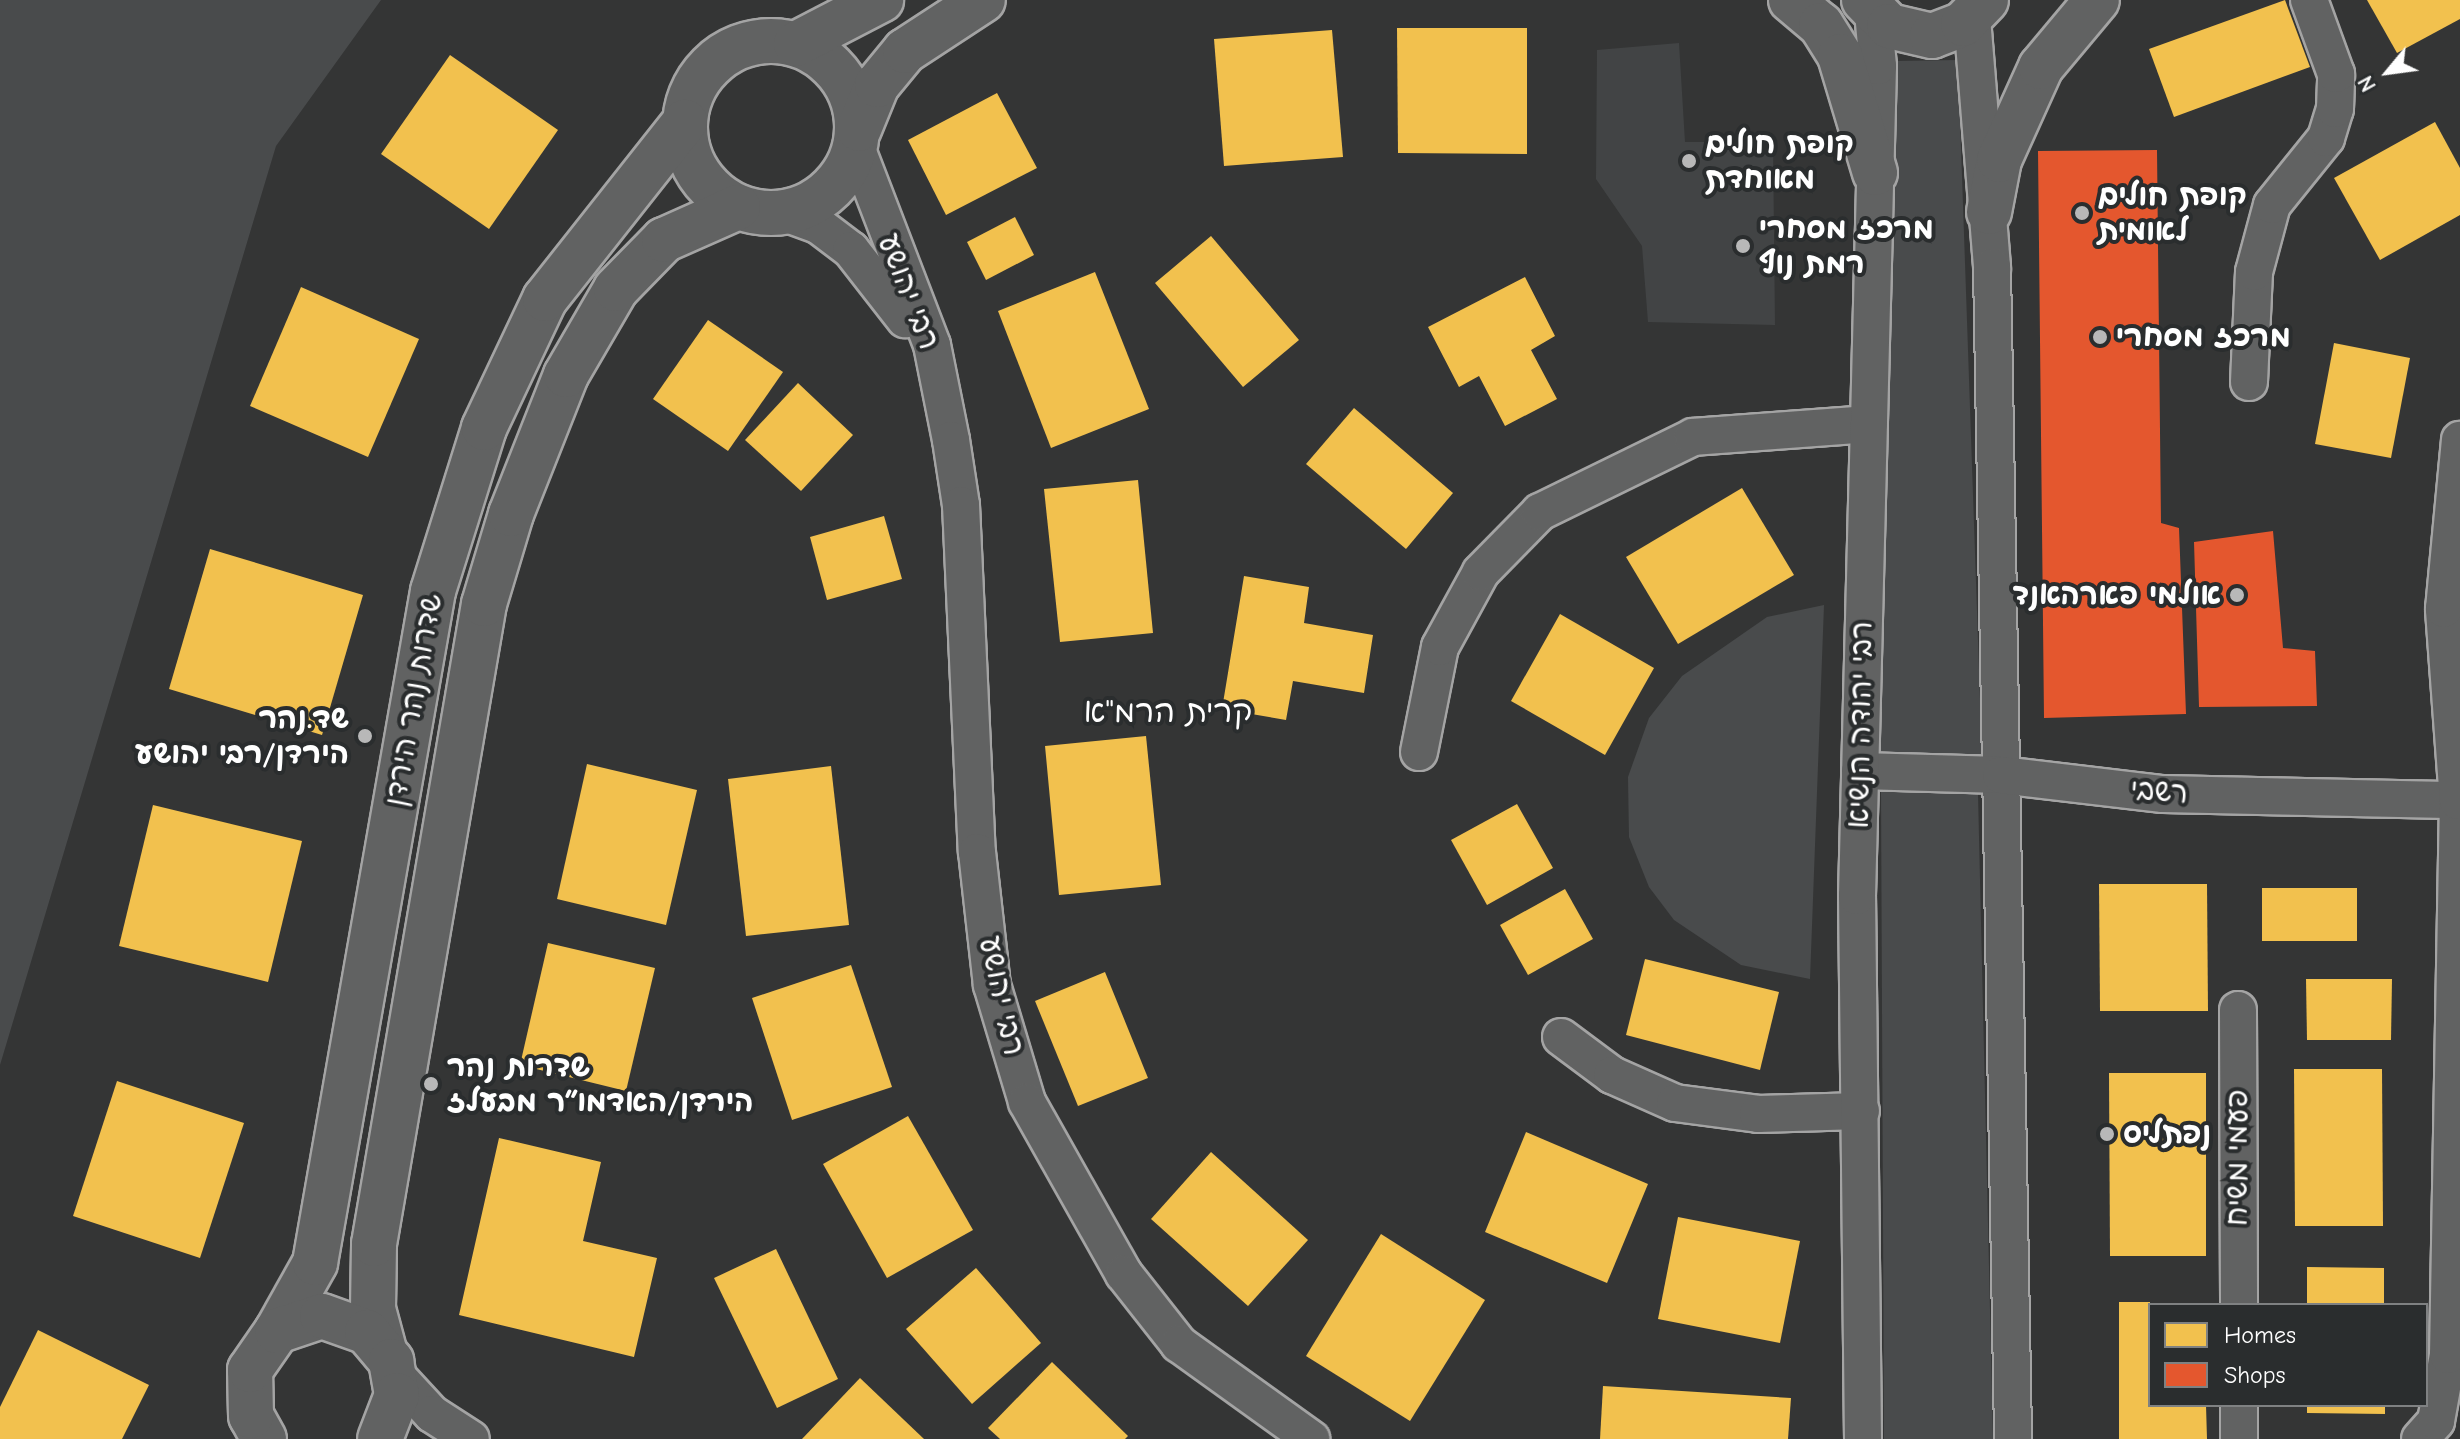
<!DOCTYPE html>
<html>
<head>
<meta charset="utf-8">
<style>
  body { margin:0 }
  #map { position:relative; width:2460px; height:1439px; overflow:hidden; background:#343535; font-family:"Comic Neue","Playpen Sans Hebrew",sans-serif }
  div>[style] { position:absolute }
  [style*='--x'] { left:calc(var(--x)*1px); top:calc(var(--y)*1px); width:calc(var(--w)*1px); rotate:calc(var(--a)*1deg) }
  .built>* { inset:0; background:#424445 }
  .green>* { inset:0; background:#494b4c }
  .homes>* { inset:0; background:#f2c14e }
  .shops>* { inset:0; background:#e4572e }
  .roads { filter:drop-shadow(2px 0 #a4a4a4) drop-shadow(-2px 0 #a4a4a4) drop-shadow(0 2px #a4a4a4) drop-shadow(0 -2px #a4a4a4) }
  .street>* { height:36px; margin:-18px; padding:0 18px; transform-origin:18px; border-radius:18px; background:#616262 }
  .secondary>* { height:44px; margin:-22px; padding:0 22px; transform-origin:22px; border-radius:22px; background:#616262 }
  .secondary>.ring { margin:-22px; padding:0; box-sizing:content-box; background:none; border:44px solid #616262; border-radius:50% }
  .dots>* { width:22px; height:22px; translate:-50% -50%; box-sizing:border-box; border:4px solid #2a2d2e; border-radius:50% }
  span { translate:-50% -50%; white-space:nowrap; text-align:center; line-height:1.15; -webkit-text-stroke:8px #2a2d2e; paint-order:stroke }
  .poi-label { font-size:30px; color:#fff; font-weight:700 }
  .left { translate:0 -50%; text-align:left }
  .right { translate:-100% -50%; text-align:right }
  .street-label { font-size:30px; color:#fff }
  .neighbourhood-label { font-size:32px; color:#fff }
  .legend { position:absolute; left:2148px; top:1303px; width:280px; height:104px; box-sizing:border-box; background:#2a2d2e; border:2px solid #7f8182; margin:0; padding:10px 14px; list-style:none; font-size:24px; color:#fff }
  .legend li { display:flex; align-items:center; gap:16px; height:40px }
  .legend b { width:40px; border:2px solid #7f8182 }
  .north { position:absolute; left:2348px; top:32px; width:80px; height:80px; -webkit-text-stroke:6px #2a2d2e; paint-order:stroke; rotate:241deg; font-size:22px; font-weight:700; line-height:32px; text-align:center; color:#fff }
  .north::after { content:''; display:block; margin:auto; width:28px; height:36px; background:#fff; clip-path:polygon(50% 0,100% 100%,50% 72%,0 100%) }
</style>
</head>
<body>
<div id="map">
  <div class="built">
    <i style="clip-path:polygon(1679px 43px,1685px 142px,1773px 142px,1775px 325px,1648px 322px,1642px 246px,1596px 179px,1597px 50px)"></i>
  </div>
  <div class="green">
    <i style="clip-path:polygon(0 0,381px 0,276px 146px,0 1065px)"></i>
    <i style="clip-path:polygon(1958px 60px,1982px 756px,1880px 756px,1894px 61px)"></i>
    <i style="clip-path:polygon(1824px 605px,1810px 979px,1741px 965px,1674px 920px,1649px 887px,1629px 837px,1628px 777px,1649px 718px,1682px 676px,1767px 617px)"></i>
    <i style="clip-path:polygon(1881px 791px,1978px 794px,1993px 1439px,1884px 1439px)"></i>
  </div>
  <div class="homes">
    <i style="clip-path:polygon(2285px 0,2310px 67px,2174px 117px,2149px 49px)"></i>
    <i style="clip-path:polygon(2367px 0,2460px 0,2460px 19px,2397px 53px)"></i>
    <i style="clip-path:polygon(1397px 28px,1527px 28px,1527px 154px,1398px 153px)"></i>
    <i style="clip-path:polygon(1332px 30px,1343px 157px,1224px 166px,1214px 39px)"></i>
    <i style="clip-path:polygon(450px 55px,558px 130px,489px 229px,381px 154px)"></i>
    <i style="clip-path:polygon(997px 93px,1037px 168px,946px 215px,908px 140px)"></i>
    <i style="clip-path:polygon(2435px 122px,2460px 168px,2460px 215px,2380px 260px,2334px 178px)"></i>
    <i style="clip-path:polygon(1015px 217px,1034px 255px,986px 280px,967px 242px)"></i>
    <i style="clip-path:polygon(1211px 236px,1299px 340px,1243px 387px,1155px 283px)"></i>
    <i style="clip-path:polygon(1095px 272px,1149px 409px,1051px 448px,998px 311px)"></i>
    <i style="clip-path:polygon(1525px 277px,1555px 336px,1531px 350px,1557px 399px,1505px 426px,1479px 376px,1459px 387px,1428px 327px)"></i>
    <i style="clip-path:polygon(301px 287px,419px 339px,368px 457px,250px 406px)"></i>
    <i style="clip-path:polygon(708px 320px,783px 372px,728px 451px,653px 399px)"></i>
    <i style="clip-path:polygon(2334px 343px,2410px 358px,2391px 458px,2315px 444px)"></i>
    <i style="clip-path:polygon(798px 383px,853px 435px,801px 491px,745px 440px)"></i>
    <i style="clip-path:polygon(1354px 408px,1453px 493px,1406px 549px,1306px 464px)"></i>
    <i style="clip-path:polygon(1138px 480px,1153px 633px,1060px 642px,1044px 489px)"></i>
    <i style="clip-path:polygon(1742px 488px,1794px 575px,1678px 644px,1626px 557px)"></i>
    <i style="clip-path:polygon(884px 516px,902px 579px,827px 600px,810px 537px)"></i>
    <i style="clip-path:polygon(210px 549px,363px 595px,322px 735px,169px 689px)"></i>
    <i style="clip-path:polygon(1244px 576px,1309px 587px,1304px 623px,1373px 635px,1364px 693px,1293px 681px,1286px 720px,1222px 709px)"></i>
    <i style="clip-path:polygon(1560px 614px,1654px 668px,1605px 755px,1511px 701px)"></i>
    <i style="clip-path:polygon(1146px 736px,1161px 885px,1059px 895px,1045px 746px)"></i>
    <i style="clip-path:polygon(587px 764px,697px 790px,666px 925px,557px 899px)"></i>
    <i style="clip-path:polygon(831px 766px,849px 925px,746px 936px,728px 779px)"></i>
    <i style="clip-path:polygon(1517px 804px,1553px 868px,1487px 905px,1451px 840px)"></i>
    <i style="clip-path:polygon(153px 805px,302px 841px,268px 982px,119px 946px)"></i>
    <i style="clip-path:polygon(2099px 884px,2207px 884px,2208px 1011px,2100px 1011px)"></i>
    <i style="clip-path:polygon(2262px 888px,2357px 888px,2357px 941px,2262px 941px)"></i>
    <i style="clip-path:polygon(1565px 889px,1593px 939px,1528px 975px,1500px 925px)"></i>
    <i style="clip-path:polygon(548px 943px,655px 968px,626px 1091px,520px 1065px)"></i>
    <i style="clip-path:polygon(1645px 959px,1779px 992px,1760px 1070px,1626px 1035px)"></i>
    <i style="clip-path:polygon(851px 965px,892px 1087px,792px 1120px,752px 998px)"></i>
    <i style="clip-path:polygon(1105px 972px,1148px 1078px,1078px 1106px,1035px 1001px)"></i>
    <i style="clip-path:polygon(2306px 979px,2392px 979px,2391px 1040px,2307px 1040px)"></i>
    <i style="clip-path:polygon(2294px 1069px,2382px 1069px,2383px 1226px,2295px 1226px)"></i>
    <i style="clip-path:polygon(2109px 1073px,2206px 1073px,2206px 1256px,2110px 1256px)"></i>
    <i style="clip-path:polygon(117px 1081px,244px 1123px,200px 1258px,73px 1216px)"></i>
    <i style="clip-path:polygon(908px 1116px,973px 1230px,887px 1278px,823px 1164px)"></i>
    <i style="clip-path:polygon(1526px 1132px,1648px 1184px,1607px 1283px,1485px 1232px)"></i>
    <i style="clip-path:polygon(499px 1138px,601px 1162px,583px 1241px,657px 1258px,634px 1357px,459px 1315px)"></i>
    <i style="clip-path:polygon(1211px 1152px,1308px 1240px,1248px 1306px,1151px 1219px)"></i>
    <i style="clip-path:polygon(1678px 1217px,1800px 1241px,1780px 1343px,1658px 1319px)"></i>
    <i style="clip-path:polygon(1381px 1234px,1485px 1300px,1410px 1421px,1306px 1356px)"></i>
    <i style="clip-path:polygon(776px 1249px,838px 1379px,777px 1408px,714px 1278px)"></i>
    <i style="clip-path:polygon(2307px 1267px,2384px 1268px,2384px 1305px,2307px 1305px)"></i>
    <i style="clip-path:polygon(976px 1268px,1041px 1343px,972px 1404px,906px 1329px)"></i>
    <i style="clip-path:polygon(2119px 1302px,2150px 1302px,2150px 1405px,2206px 1405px,2207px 1439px,2119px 1439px)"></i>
    <i style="clip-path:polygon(38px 1330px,149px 1385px,122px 1439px,0 1439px,0 1407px)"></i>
    <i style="clip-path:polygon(1052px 1362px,1128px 1436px,1125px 1439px,1000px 1439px,988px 1428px)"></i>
    <i style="clip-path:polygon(860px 1378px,924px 1439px,802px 1439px)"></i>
    <i style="clip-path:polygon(1603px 1386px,1791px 1398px,1788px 1439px,1600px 1439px)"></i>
    <i style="clip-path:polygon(2307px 1405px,2385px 1405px,2385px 1414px,2307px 1413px)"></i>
  </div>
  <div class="shops">
    <i style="clip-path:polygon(2157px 150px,2161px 523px,2179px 528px,2186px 714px,2044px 718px,2038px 151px)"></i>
    <i style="clip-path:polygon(2273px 531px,2283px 648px,2315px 651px,2317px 706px,2199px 707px,2194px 542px)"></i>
  </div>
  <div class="roads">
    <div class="street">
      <i style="--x:1972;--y:18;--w:250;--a:85.4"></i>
      <i style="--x:1992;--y:267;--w:1172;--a:88.97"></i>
      <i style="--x:856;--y:147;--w:212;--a:69"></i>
      <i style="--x:932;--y:345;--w:97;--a:78.7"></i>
      <i style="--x:951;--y:440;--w:66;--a:81.3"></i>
      <i style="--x:961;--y:505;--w:347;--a:87.4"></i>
      <i style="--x:977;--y:852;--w:134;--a:83.6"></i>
      <i style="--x:992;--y:985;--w:122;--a:73.3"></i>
      <i style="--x:1027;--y:1102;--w:197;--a:60.6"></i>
      <i style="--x:1124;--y:1274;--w:89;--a:51.8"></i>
      <i style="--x:1179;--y:1344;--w:163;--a:35.7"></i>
      <i style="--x:785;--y:213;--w:35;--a:20"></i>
      <i style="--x:818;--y:225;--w:41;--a:37.1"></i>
      <i style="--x:851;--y:250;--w:88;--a:52"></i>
      <i style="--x:2249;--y:382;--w:110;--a:-87.4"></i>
      <i style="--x:2254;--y:272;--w:69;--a:-75"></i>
      <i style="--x:2272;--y:205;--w:86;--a:-51.1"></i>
      <i style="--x:2326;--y:138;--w:30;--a:-73"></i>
      <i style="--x:2335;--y:109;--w:35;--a:-88"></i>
      <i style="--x:2336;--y:74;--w:79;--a:-110"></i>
      <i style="--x:1419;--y:752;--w:107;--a:-78.7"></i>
      <i style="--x:1440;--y:647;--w:85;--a:-61.3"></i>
      <i style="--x:1481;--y:572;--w:84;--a:-45.5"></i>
      <i style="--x:1540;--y:512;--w:170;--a:-26.1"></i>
      <i style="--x:1693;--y:437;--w:176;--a:-4.2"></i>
      <i style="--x:1860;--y:771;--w:141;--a:1.6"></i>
      <i style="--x:2001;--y:775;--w:163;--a:6.7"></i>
      <i style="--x:2163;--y:794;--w:297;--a:1.2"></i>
      <i style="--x:2238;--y:1010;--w:295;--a:89.8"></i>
      <i style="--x:1561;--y:1037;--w:64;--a:36.7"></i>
      <i style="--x:1612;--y:1075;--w:69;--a:24"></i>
      <i style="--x:1675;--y:1103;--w:84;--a:7.5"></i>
      <i style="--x:1758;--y:1114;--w:103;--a:-1.7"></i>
      <i style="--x:396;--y:1375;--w:53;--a:47.3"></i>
      <i style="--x:432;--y:1414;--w:46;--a:32.7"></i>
      <i style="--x:2239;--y:1405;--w:34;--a:90"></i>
      <i style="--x:1863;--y:1439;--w:543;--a:-90.63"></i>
      <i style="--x:1857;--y:896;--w:830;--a:-88.55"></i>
      <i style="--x:1878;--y:66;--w:54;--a:-95.3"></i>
      <i style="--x:2420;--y:1439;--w:24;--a:-48"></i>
      <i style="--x:2436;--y:1421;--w:67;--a:-79.7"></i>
      <i style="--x:2448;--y:1355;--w:554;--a:-88.97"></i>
      <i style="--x:2458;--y:801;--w:193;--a:-94.2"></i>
      <i style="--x:2444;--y:609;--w:170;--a:-84.6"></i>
    </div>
    <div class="secondary">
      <i style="--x:1791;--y:0;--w:39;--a:40"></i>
      <i style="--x:1821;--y:25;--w:36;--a:58"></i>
      <i style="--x:1840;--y:56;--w:122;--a:73.3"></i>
      <i style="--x:1864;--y:0;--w:36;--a:46"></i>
      <i style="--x:1889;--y:26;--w:44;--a:13.1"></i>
      <i style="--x:1932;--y:36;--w:33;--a:-21"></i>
      <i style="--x:1963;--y:24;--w:33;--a:-46"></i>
      <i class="ring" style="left:685px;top:41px;width:128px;height:128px"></i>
      <i style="--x:796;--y:44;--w:96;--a:-27.4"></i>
      <i style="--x:859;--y:129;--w:48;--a:-67.8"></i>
      <i style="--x:877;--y:85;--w:44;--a:-50.5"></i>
      <i style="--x:905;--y:51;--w:93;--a:-33.2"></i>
      <i style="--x:1989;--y:212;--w:53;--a:-79.1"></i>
      <i style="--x:1999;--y:160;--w:102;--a:-65.7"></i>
      <i style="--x:2041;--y:67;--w:87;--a:-50.1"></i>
      <i style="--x:277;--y:1331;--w:78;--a:-60.8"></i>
      <i style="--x:315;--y:1263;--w:682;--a:-80.04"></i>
      <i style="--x:433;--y:591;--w:171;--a:-72.6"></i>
      <i style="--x:484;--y:428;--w:143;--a:-64.7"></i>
      <i style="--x:545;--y:299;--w:226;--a:-51.7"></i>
      <i style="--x:384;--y:1350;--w:42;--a:-105"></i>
      <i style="--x:373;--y:1309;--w:65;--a:-89.1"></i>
      <i style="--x:374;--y:1244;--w:649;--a:-80.25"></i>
      <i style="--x:484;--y:604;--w:94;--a:-73.3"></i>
      <i style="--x:511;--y:514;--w:149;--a:-68.4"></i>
      <i style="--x:566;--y:375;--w:99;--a:-59.8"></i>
      <i style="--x:616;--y:289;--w:69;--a:-45.6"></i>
      <i style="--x:664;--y:240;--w:81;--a:-24"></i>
      <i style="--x:264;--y:1439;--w:26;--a:-119"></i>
      <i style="--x:251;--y:1416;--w:46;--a:-91.2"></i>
      <i style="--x:250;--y:1370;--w:47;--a:-55.3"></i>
      <i style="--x:277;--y:1331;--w:47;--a:-18.4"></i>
      <i style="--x:322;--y:1316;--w:48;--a:19.6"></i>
      <i style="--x:367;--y:1332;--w:38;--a:50"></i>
      <i style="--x:391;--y:1361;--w:35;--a:80"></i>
      <i style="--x:397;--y:1395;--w:47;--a:111.1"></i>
    </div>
  </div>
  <div class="dots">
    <i style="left:1689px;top:161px;background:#b8b8b8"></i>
    <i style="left:2082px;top:213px;background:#b8b8b8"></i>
    <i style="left:1743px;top:246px;background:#b8b8b8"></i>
    <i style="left:2100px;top:337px;background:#b8b8b8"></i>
    <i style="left:2237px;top:595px;background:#b8b8b8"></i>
    <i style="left:365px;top:736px;background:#b8b8b8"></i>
    <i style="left:431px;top:1084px;background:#b8b8b8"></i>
    <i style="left:2107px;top:1134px;background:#b8b8b8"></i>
  </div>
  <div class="poi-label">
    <span class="left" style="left:1705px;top:161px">קופת חולים<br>מאוחדת</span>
    <span class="left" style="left:2098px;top:213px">קופת חולים<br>לאומית</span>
    <span class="left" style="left:1759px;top:246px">מרכז מסחרי<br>רמת נוף</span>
    <span class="left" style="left:2116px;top:337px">מרכז מסחרי</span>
    <span class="right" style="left:2221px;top:595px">אולמי פארהאנד</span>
    <span class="right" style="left:349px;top:736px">שד.נהר<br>הירדן/רבי יהושע</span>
    <span class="left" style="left:447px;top:1084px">שדרות נהר<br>הירדן/האדמו״ר מבעלז</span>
    <span class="left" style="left:2123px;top:1134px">נפתליס</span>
  </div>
  <div class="street-label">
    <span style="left:908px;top:292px;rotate:69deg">רבי יהושע</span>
    <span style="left:414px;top:700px;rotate:-80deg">שדרות נהר הירדן</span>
    <span style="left:1861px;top:725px;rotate:-89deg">רבי יהודה הנשיא</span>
    <span style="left:2159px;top:792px;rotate:4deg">רשבי</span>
    <span style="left:1001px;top:996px;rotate:78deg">רבי יהושע</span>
    <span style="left:2238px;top:1158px;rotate:-90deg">פעמי משיח</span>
  </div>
  <div class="neighbourhood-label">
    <span style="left:1168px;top:712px">קרית הרמ"א</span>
  </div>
  <ul class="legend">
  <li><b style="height:22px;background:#f2c14e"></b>Homes</li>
  <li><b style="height:22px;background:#e4572e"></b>Shops</li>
  </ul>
  <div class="north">N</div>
</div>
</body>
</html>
